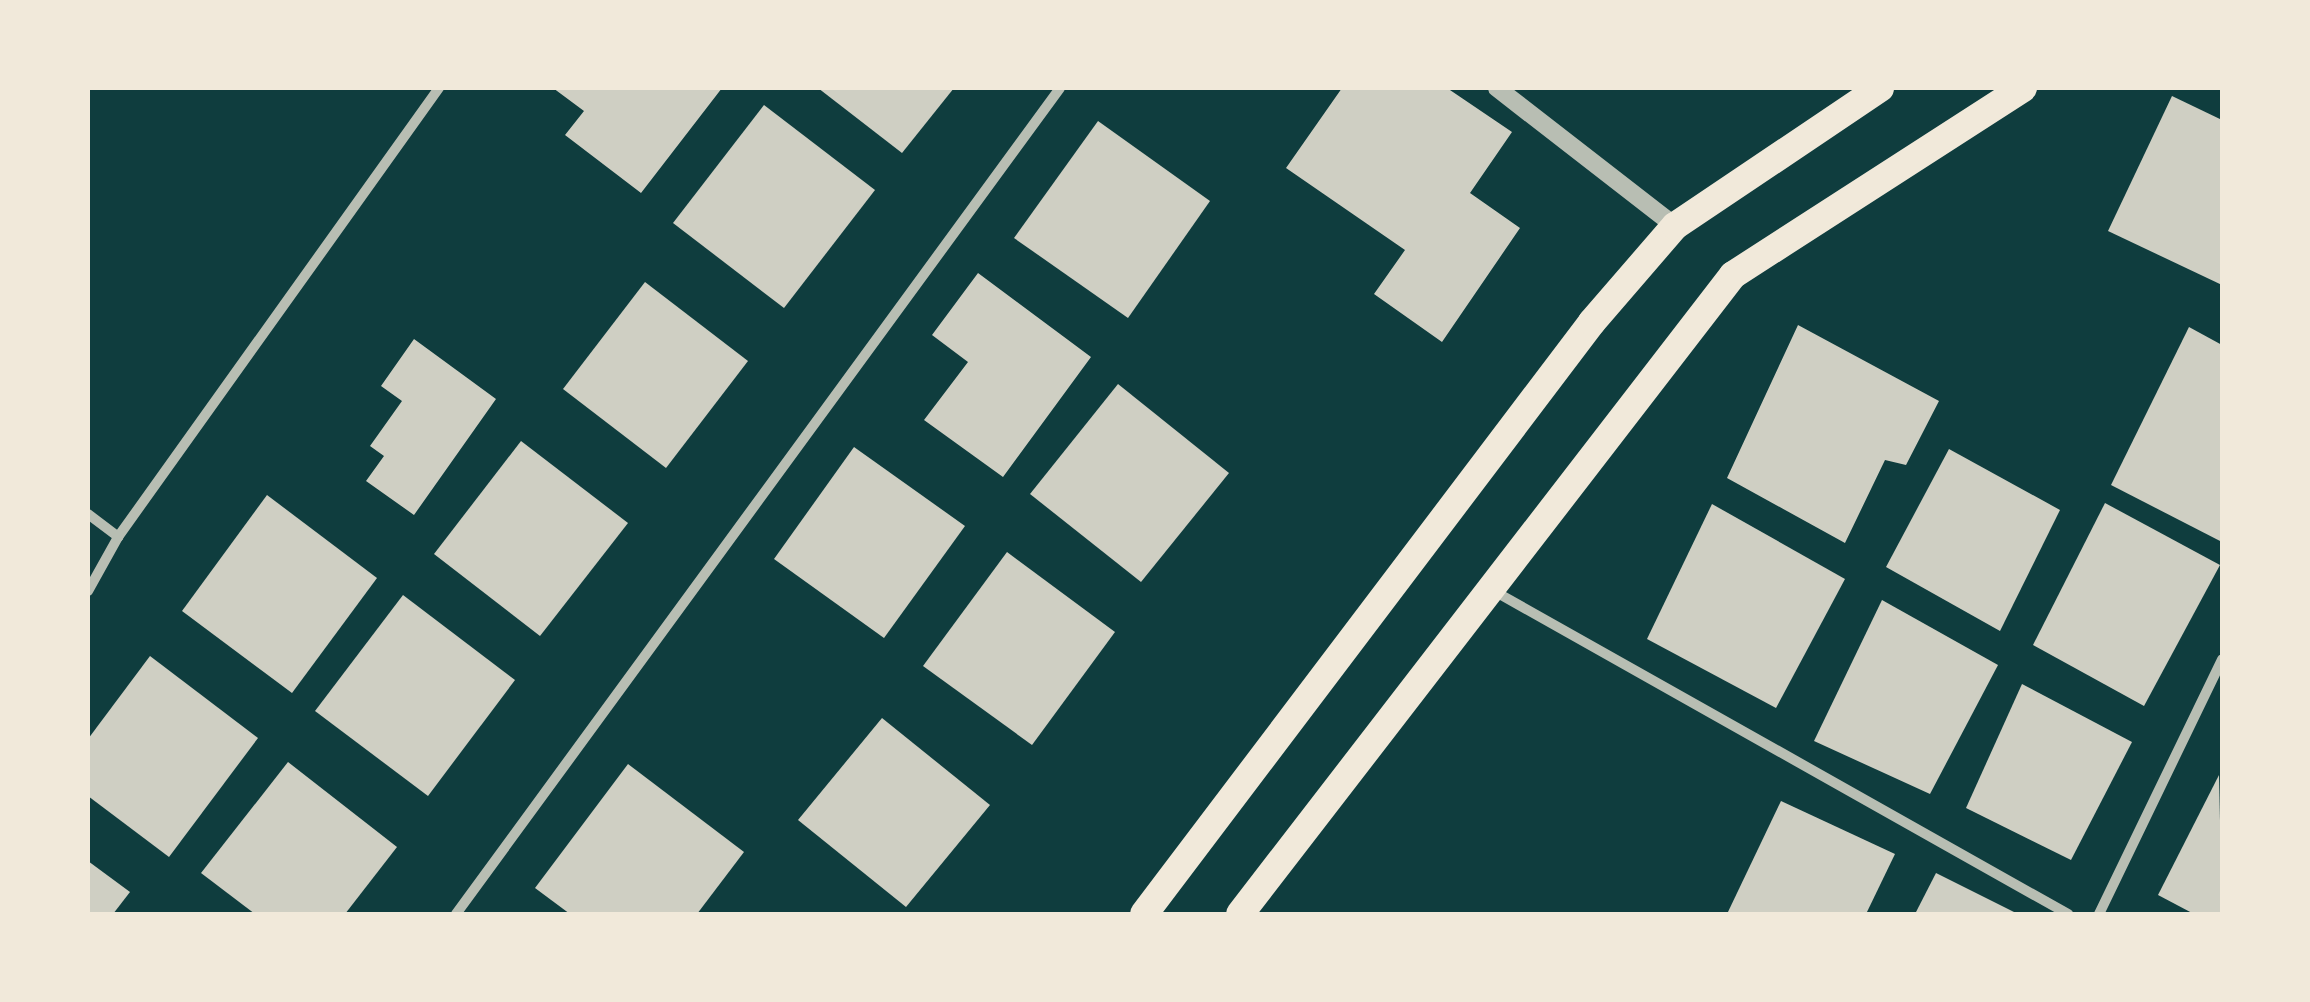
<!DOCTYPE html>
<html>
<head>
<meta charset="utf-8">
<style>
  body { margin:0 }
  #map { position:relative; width:2310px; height:1002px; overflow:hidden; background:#0f3d3e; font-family:Karla,sans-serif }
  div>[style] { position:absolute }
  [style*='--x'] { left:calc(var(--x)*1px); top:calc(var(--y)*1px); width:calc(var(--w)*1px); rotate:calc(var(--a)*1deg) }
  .building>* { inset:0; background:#cfcfc3 }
  .minor>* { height:10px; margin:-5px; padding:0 5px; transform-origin:5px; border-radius:5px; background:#b8beb3 }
  .tertiary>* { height:18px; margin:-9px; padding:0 9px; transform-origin:9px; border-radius:9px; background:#b8beb3 }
  .trunk>* { height:28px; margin:-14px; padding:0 14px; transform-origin:14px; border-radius:14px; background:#f1e9da }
  span { translate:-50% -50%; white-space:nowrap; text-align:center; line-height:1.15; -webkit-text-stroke:8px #f1e9da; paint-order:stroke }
  .frame { position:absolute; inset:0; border:90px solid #f1e9da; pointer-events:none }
</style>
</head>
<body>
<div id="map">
  <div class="building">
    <i style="clip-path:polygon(553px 88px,722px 88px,641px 193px,565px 135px,584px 111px)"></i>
    <i style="clip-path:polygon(818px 88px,954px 88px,902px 153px)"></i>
    <i style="clip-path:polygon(1342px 88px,1447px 88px,1512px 132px,1470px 193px,1520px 228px,1442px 342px,1374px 294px,1405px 250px,1286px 168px)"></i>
    <i style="clip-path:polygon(2172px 96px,2222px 120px,2222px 285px,2108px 231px)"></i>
    <i style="clip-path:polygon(764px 105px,875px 190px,784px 308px,673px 223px)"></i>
    <i style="clip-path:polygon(1098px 121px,1210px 201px,1128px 318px,1014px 238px)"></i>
    <i style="clip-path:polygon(978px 273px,1091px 357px,1003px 477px,924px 420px,968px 362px,932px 335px)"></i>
    <i style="clip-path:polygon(645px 282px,748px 361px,666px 468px,563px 389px)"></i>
    <i style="clip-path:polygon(1798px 325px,1939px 401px,1906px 465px,1885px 460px,1845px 543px,1727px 478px)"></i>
    <i style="clip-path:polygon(2189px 327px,2222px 345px,2222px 542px,2111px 485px)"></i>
    <i style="clip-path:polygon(414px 339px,496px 399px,414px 515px,366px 481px,384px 456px,370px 446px,402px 401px,381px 386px)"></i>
    <i style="clip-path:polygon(1118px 384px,1229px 473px,1141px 582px,1030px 494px)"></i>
    <i style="clip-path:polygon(521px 441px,628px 523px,540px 636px,434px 554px)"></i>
    <i style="clip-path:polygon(854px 447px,965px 526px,884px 638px,774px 559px)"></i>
    <i style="clip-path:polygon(1949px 449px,2060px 510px,2000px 631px,1886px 567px)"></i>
    <i style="clip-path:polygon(267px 495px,377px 578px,292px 693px,182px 611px)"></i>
    <i style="clip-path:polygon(2105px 503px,2220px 565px,2144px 706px,2033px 645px)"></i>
    <i style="clip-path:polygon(1712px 504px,1845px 579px,1776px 708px,1647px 639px)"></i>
    <i style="clip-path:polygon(1007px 552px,1115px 632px,1032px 745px,923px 666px)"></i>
    <i style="clip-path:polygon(403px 595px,515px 680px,428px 796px,315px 711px)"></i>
    <i style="clip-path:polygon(1882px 600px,1998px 665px,1930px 794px,1814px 741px)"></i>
    <i style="clip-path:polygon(150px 656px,258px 738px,169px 857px,88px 796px,88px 739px)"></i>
    <i style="clip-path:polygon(2022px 684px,2132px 742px,2071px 860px,1966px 808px)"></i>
    <i style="clip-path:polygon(882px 718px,990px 805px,906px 907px,798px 820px)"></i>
    <i style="clip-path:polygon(288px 762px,397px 847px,345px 914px,255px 914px,201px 873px)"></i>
    <i style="clip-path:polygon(628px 764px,744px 852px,697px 914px,570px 914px,535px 888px)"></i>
    <i style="clip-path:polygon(2219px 775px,2222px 914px,2194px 914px,2158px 895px)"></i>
    <i style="clip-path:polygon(1781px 801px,1895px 854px,1866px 914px,1727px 914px)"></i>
    <i style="clip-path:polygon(88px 861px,130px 892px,113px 914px,88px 914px)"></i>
    <i style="clip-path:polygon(1936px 873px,2018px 914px,1915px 914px)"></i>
  </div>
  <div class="minor">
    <i style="--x:88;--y:514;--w:38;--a:37"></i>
    <i style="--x:88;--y:591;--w:62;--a:-60.9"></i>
    <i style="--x:118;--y:537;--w:552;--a:-54.44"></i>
    <i style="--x:1494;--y:591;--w:659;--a:29.37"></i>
    <i style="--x:456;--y:914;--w:1023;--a:-53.82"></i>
    <i style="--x:2099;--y:914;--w:283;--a:-64.2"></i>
  </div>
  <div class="tertiary">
    <i style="--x:1497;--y:88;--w:225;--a:37.8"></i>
  </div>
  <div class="trunk">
    <i style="--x:1144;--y:914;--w:742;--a:-52.88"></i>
    <i style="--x:1592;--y:322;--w:127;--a:-49.2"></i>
    <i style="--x:1675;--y:226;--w:247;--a:-33.9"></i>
    <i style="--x:1240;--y:914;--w:807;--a:-52.35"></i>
    <i style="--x:1733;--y:275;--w:345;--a:-32.8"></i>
  </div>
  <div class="frame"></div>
</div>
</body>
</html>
